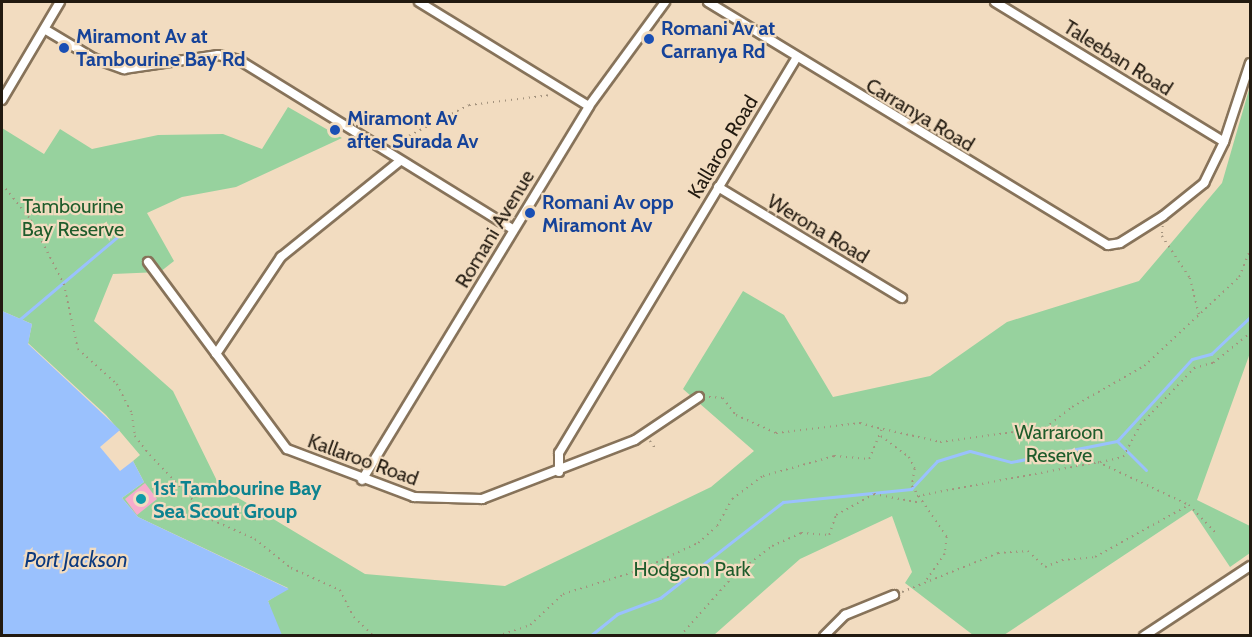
<!DOCTYPE html>
<html>
<head>
<meta charset="utf-8">
<style>
  body { margin:0 }
  #map { position:relative; width:1252px; height:637px; overflow:hidden; background:#f2dcc0; font-family:Cabin,sans-serif }
  div>[style] { position:absolute }
  [style*='--x'] { left:calc(var(--x)*1px); top:calc(var(--y)*1px); width:calc(var(--w)*1px); rotate:calc(var(--a)*1deg) }
  .green>* { inset:0; background:#97d29e }
  .water>* { inset:0; background:#9ac1fd }
  .stream>* { height:3px; margin:-1.5px; padding:0 1.5px; transform-origin:1.5px; border-radius:1.5px; background:#9ac1fd }
  .building>* { inset:0; background:#f7accc }
  .path>* { height:1.5px; margin-top:-0.75px; transform-origin:0; background:repeating-linear-gradient(90deg,#a3927d 0 1.5px,transparent 0 6px) }
  .roads { filter:drop-shadow(2px 0 #87735a) drop-shadow(-2px 0 #87735a) drop-shadow(0 2px #87735a) drop-shadow(0 -2px #87735a) }
  .street>* { height:8px; margin:-4px; padding:0 4px; transform-origin:4px; border-radius:4px; background:#fff }
  .dots>* { width:16px; height:16px; translate:-50% -50%; box-sizing:border-box; border:3px solid #f2dcc0; border-radius:50% }
  span { translate:-50% -50%; white-space:nowrap; text-align:center; line-height:1.15; -webkit-text-stroke:4.5px #f2dcc0; paint-order:stroke }
  .transit-label { font-size:20px; color:#164399; font-weight:700 }
  .left { translate:0 -50%; text-align:left }
  .street-label { font-size:20px; color:#221a10 }
  .park-label { font-size:20px; color:#1e5c2b }
  .culture-label { font-size:20px; color:#0d838f; font-weight:700 }
  .water-label { font-size:21px; color:#0b397e; font-style:italic }
  .frame { position:absolute; inset:0; border:3px solid #221a10; pointer-events:none }
</style>
</head>
<body>
<div id="map">
  <div class="green">
    <i style="clip-path:polygon(1250px 86px,1250px 353px,1197px 500px,1250px 526px,1250px 553px,1230px 567px,1192px 510px,1004px 635px,973px 635px,905px 583px,912px 572px,892px 516px,800px 559px,714px 635px,279px 635px,268px 601px,288px 588px,138px 517px,122px 498px,144px 482px,133px 461px,140px 455px,106px 415px,28px 343px,32px 324px,2px 311px,2px 128px,44px 154px,60px 129px,92px 149px,158px 135px,223px 134px,262px 149px,288px 107px,342px 138px,236px 187px,182px 197px,147px 213px,174px 261px,160px 272px,113px 274px,94px 321px,173px 391px,220px 487px,365px 574px,505px 586px,711px 487px,754px 451px,683px 389px,743px 291px,784px 315px,833px 397px,930px 376px,1007px 322px,1139px 281px,1222px 183px)"></i>
  </div>
  <div class="water">
    <i style="clip-path:polygon(2px 311px,32px 324px,28px 344px,120px 430px,100px 447px,120px 471px,133px 461px,144px 482px,122px 498px,138px 517px,289px 589px,268px 601px,282px 635px,2px 635px)"></i>
  </div>
  <div class="stream">
    <i style="--x:20;--y:319;--w:127;--a:-40.2"></i>
    <i style="--x:1117;--y:441;--w:41;--a:45"></i>
    <i style="--x:590;--y:636;--w:35;--a:-39"></i>
    <i style="--x:617;--y:614;--w:46;--a:-20.4"></i>
    <i style="--x:660;--y:598;--w:156;--a:-38"></i>
    <i style="--x:783;--y:502;--w:129;--a:-5.8"></i>
    <i style="--x:911;--y:489;--w:38;--a:-47"></i>
    <i style="--x:937;--y:461;--w:34;--a:-17"></i>
    <i style="--x:970;--y:451;--w:42;--a:15"></i>
    <i style="--x:1011;--y:462;--w:108;--a:-11.2"></i>
    <i style="--x:1117;--y:441;--w:111;--a:-47.6"></i>
    <i style="--x:1192;--y:359;--w:20;--a:-15"></i>
    <i style="--x:1211;--y:354;--w:54;--a:-43.5"></i>
  </div>
  <div class="building">
    <i style="clip-path:polygon(145px 483px,157px 499px,137px 515px,125px 499px)"></i>
  </div>
  <div class="path">
    <i style="--x:393;--y:144;--w:85;--a:-27.2"></i>
    <i style="--x:469;--y:105;--w:83;--a:-7"></i>
    <i style="--x:2;--y:184;--w:46;--a:51.1"></i>
    <i style="--x:31;--y:220;--w:72;--a:62.7"></i>
    <i style="--x:64;--y:284;--w:66;--a:77.8"></i>
    <i style="--x:78;--y:349;--w:52;--a:41.9"></i>
    <i style="--x:117;--y:384;--w:34;--a:63"></i>
    <i style="--x:132;--y:414;--w:22;--a:82"></i>
    <i style="--x:135;--y:436;--w:24;--a:52"></i>
    <i style="--x:150;--y:455;--w:90;--a:46.4"></i>
    <i style="--x:212;--y:520;--w:47;--a:23.8"></i>
    <i style="--x:255;--y:539;--w:46;--a:38.9"></i>
    <i style="--x:291;--y:568;--w:54;--a:24.2"></i>
    <i style="--x:340;--y:590;--w:30;--a:63"></i>
    <i style="--x:354;--y:617;--w:28;--a:44"></i>
    <i style="--x:1163;--y:226;--w:10;--a:96"></i>
    <i style="--x:1162;--y:236;--w:50;--a:56.3"></i>
    <i style="--x:1190;--y:278;--w:38;--a:76"></i>
    <i style="--x:709;--y:397;--w:14;--a:4"></i>
    <i style="--x:723;--y:398;--w:21;--a:53"></i>
    <i style="--x:736;--y:415;--w:44;--a:24.2"></i>
    <i style="--x:776;--y:433;--w:85;--a:-6.8"></i>
    <i style="--x:860;--y:423;--w:23;--a:15"></i>
    <i style="--x:883;--y:429;--w:58;--a:12.8"></i>
    <i style="--x:940;--y:442;--w:106;--a:-7.6"></i>
    <i style="--x:1045;--y:428;--w:34;--a:-38"></i>
    <i style="--x:1072;--y:407;--w:83;--a:-29.7"></i>
    <i style="--x:1144;--y:366;--w:130;--a:-43.1"></i>
    <i style="--x:1239;--y:277;--w:29;--a:-68"></i>
    <i style="--x:881;--y:436;--w:35;--a:37"></i>
    <i style="--x:909;--y:457;--w:13;--a:63"></i>
    <i style="--x:915;--y:469;--w:17;--a:100"></i>
    <i style="--x:912;--y:486;--w:62;--a:55.5"></i>
    <i style="--x:947;--y:537;--w:17;--a:97"></i>
    <i style="--x:945;--y:554;--w:32;--a:125"></i>
    <i style="--x:650;--y:441;--w:9;--a:54"></i>
    <i style="--x:1100;--y:462;--w:24;--a:-12"></i>
    <i style="--x:1123;--y:457;--w:36;--a:-62"></i>
    <i style="--x:1140;--y:425;--w:79;--a:-46.5"></i>
    <i style="--x:1194;--y:368;--w:20;--a:-15"></i>
    <i style="--x:1213;--y:363;--w:48;--a:-39"></i>
    <i style="--x:917;--y:496;--w:184;--a:-10.6"></i>
    <i style="--x:1098;--y:462;--w:101;--a:25.3"></i>
    <i style="--x:1189;--y:505;--w:40;--a:46"></i>
    <i style="--x:902;--y:592;--w:104;--a:-22.1"></i>
    <i style="--x:998;--y:553;--w:30;--a:-4"></i>
    <i style="--x:1028;--y:551;--w:23;--a:43"></i>
    <i style="--x:1045;--y:567;--w:18;--a:-22"></i>
    <i style="--x:1062;--y:560;--w:33;--a:-5"></i>
    <i style="--x:1095;--y:557;--w:107;--a:-29"></i>
    <i style="--x:410;--y:636;--w:4;--a:0"></i>
    <i style="--x:497;--y:636;--w:35;--a:-18"></i>
    <i style="--x:530;--y:625;--w:45;--a:-43.2"></i>
    <i style="--x:563;--y:594;--w:81;--a:-17.3"></i>
    <i style="--x:640;--y:570;--w:64;--a:-25"></i>
    <i style="--x:698;--y:543;--w:25;--a:-42"></i>
    <i style="--x:717;--y:526;--w:31;--a:-61"></i>
    <i style="--x:732;--y:499;--w:39;--a:-37"></i>
    <i style="--x:763;--y:476;--w:74;--a:-15.7"></i>
    <i style="--x:834;--y:456;--w:35;--a:5"></i>
    <i style="--x:869;--y:459;--w:33;--a:-67"></i>
    <i style="--x:680;--y:636;--w:83;--a:-48.4"></i>
    <i style="--x:735;--y:574;--w:46;--a:-37.1"></i>
    <i style="--x:772;--y:546;--w:32;--a:-24"></i>
    <i style="--x:801;--y:533;--w:28;--a:4"></i>
    <i style="--x:829;--y:535;--w:21;--a:-71"></i>
    <i style="--x:836;--y:515;--w:43;--a:-28.9"></i>
    <i style="--x:874;--y:494;--w:48;--a:10.8"></i>
  </div>
  <div class="roads">
    <div class="street">
      <i style="--x:419;--y:2;--w:199;--a:31.5"></i>
      <i style="--x:708;--y:2;--w:468;--a:31.3"></i>
      <i style="--x:1108;--y:245;--w:12;--a:-9"></i>
      <i style="--x:1120;--y:243;--w:51;--a:-32.1"></i>
      <i style="--x:1163;--y:216;--w:53;--a:-38.8"></i>
      <i style="--x:1204;--y:183;--w:46;--a:-64"></i>
      <i style="--x:1224;--y:142;--w:83;--a:-71.8"></i>
      <i style="--x:995;--y:2;--w:268;--a:31.4"></i>
      <i style="--x:46;--y:30;--w:55;--a:30.8"></i>
      <i style="--x:93;--y:58;--w:33;--a:20"></i>
      <i style="--x:124;--y:69;--w:95;--a:-8.5"></i>
      <i style="--x:218;--y:55;--w:22;--a:13"></i>
      <i style="--x:239;--y:60;--w:322;--a:31.7"></i>
      <i style="--x:2;--y:100;--w:114;--a:-59.4"></i>
      <i style="--x:718;--y:187;--w:215;--a:31.1"></i>
      <i style="--x:148;--y:262;--w:233;--a:53.4"></i>
      <i style="--x:287;--y:449;--w:136;--a:20.7"></i>
      <i style="--x:414;--y:497;--w:68;--a:1.7"></i>
      <i style="--x:482;--y:499;--w:164;--a:-21.1"></i>
      <i style="--x:635;--y:440;--w:77;--a:-33.9"></i>
      <i style="--x:216;--y:354;--w:117;--a:-56.2"></i>
      <i style="--x:281;--y:257;--w:153;--a:-38.9"></i>
      <i style="--x:559;--y:472;--w:19;--a:-90"></i>
      <i style="--x:559;--y:453;--w:460;--a:-59"></i>
      <i style="--x:362;--y:480;--w:437;--a:-58.7"></i>
      <i style="--x:589;--y:106;--w:129;--a:-53.8"></i>
      <i style="--x:824;--y:636;--w:30;--a:-45"></i>
      <i style="--x:845;--y:615;--w:53;--a:-22.2"></i>
      <i style="--x:1144;--y:636;--w:127;--a:-33.4"></i>
    </div>
  </div>
  <div class="dots">
    <i style="left:649px;top:39px;background:#1a4fb4"></i>
    <i style="left:64px;top:48px;background:#1a4fb4"></i>
    <i style="left:335px;top:130px;background:#1a4fb4"></i>
    <i style="left:530px;top:213px;background:#1a4fb4"></i>
    <i style="left:141px;top:499px;background:#0f9aa8"></i>
  </div>
  <div class="transit-label">
    <span class="left" style="left:661px;top:40px">Romani Av at<br>Carranya Rd</span>
    <span class="left" style="left:76px;top:48px">Miramont Av at<br>Tambourine Bay Rd</span>
    <span class="left" style="left:347px;top:130px">Miramont Av<br>after Surada Av</span>
    <span class="left" style="left:542px;top:214px">Romani Av opp<br>Miramont Av</span>
  </div>
  <div class="street-label">
    <span style="left:1118px;top:58px;rotate:32deg">Taleeban Road</span>
    <span style="left:920px;top:115px;rotate:31deg">Carranya Road</span>
    <span style="left:723px;top:147px;rotate:-59deg">Kallaroo Road</span>
    <span style="left:495px;top:229px;rotate:-59deg">Romani Avenue</span>
    <span style="left:818px;top:229px;rotate:31deg">Werona Road</span>
    <span style="left:363px;top:460px;rotate:20deg">Kallaroo Road</span>
  </div>
  <div class="park-label">
    <span style="left:73px;top:218px">Tambourine<br>Bay Reserve</span>
    <span style="left:1059px;top:444px">Warraroon<br>Reserve</span>
    <span style="left:692px;top:569px">Hodgson Park</span>
  </div>
  <div class="culture-label">
    <span class="left" style="left:153px;top:500px">1st Tambourine Bay<br>Sea Scout Group</span>
  </div>
  <div class="water-label">
    <span style="left:76px;top:560px">Port Jackson</span>
  </div>
  <div class="frame"></div>
</div>
</body>
</html>
